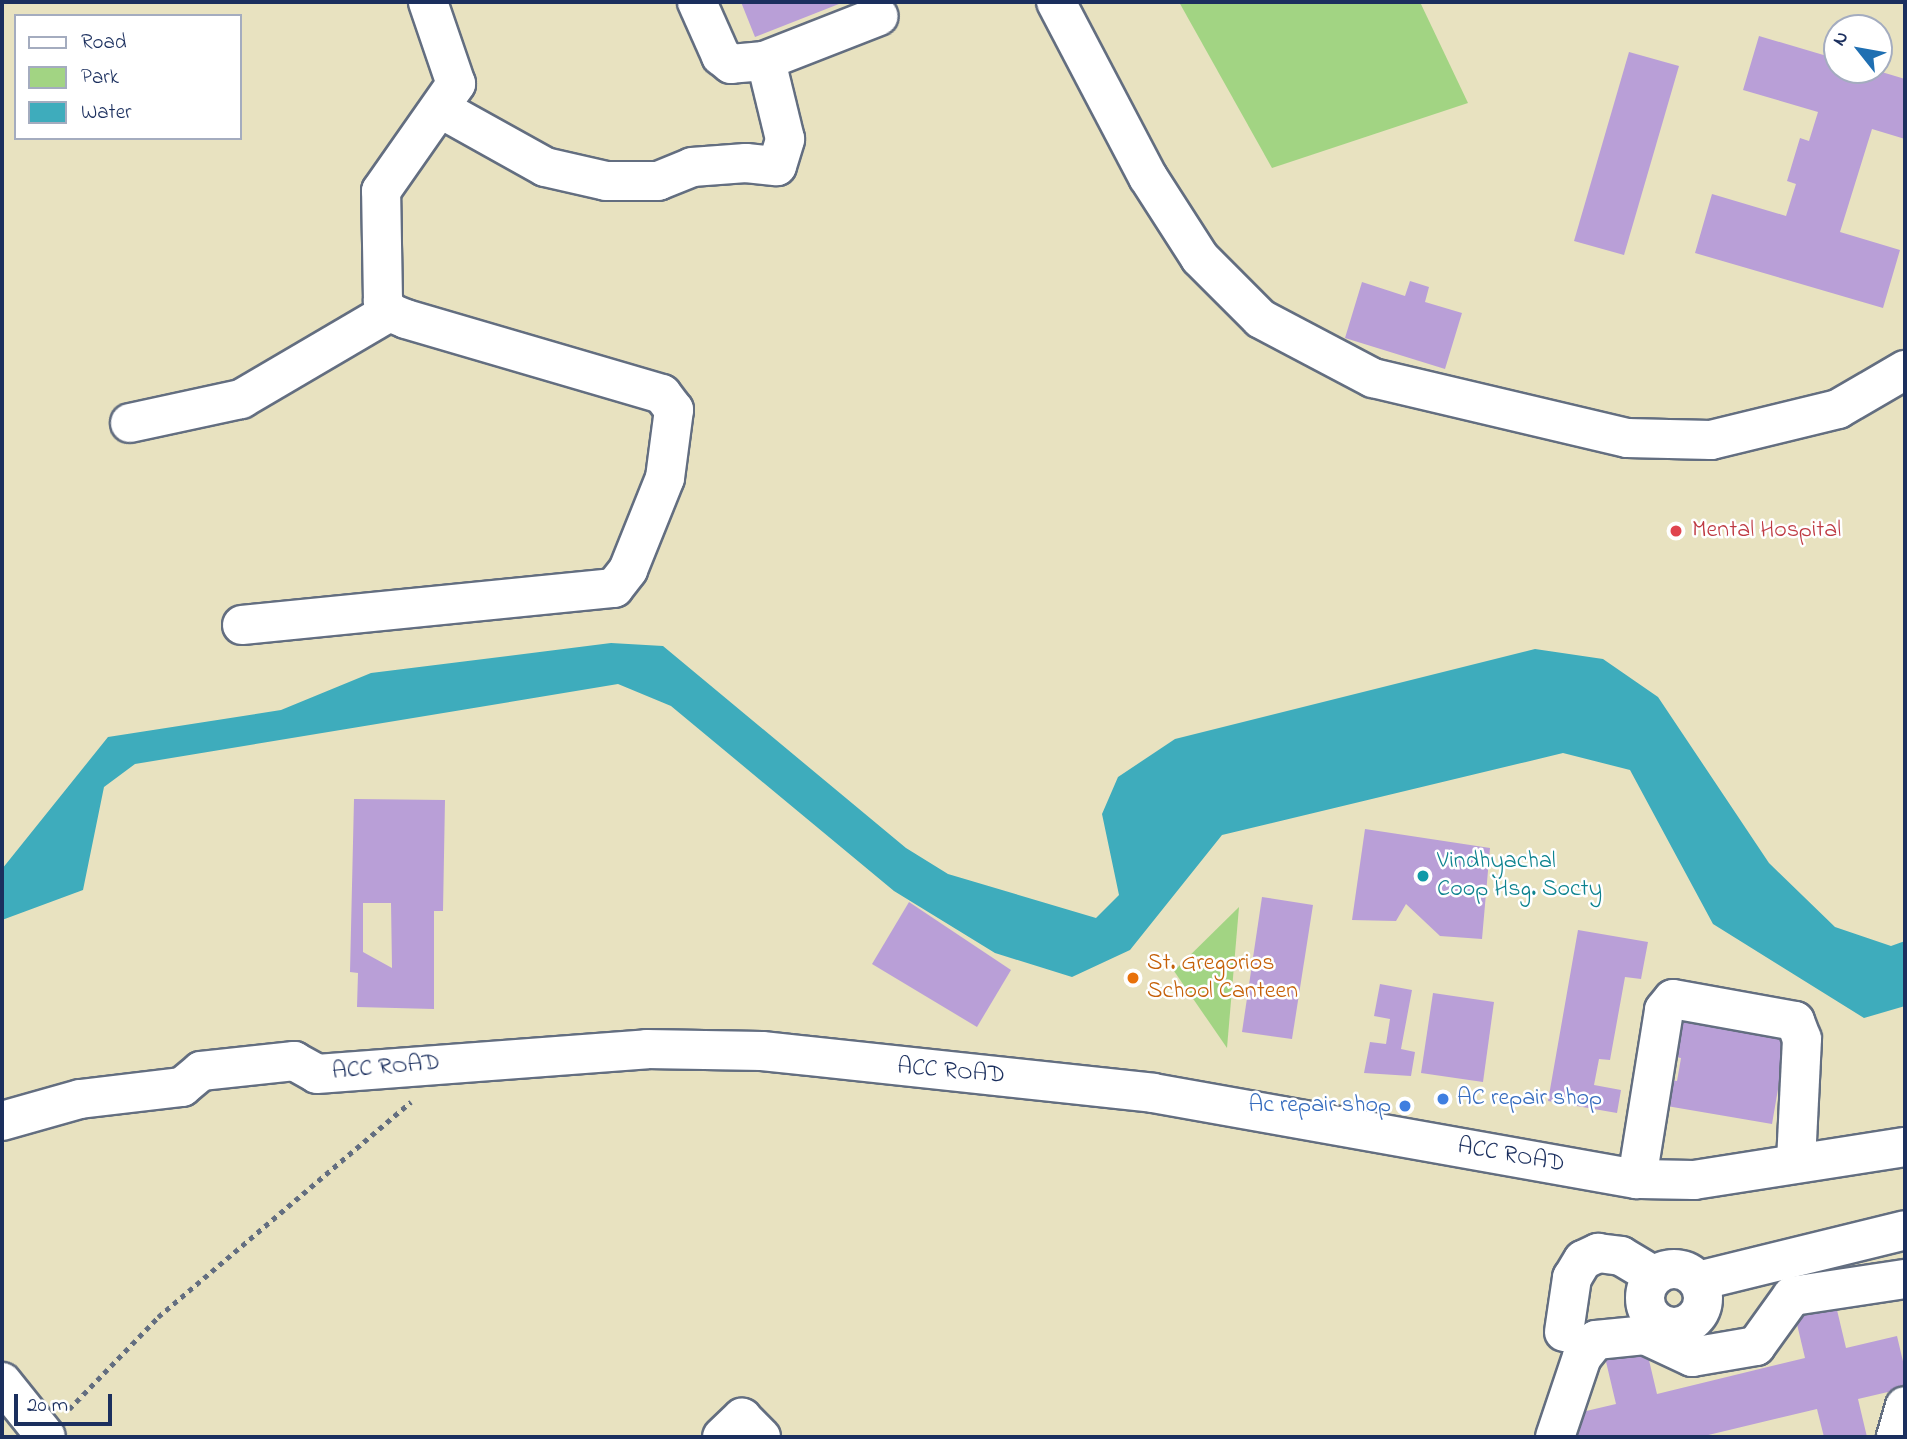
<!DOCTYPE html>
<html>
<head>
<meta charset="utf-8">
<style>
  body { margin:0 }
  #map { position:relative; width:1907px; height:1439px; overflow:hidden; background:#e8e2c0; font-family:"Indie Flower",sans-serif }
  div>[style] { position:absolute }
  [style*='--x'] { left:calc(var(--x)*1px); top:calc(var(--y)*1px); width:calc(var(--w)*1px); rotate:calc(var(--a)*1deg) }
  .green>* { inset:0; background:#a2d483 }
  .water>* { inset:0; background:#3eacbc }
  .building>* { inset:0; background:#b99fd7 }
  .path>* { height:4.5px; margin-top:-2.25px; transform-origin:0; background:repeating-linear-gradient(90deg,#636e80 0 5px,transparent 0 10px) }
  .roads { filter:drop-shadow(2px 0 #636e80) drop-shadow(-2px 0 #636e80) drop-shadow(0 2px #636e80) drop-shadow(0 -2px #636e80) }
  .minor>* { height:38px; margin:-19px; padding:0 19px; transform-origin:19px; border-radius:19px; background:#fff }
  .minor>.ring { margin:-19px; padding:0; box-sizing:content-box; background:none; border:38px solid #fff; border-radius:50% }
  .dots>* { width:19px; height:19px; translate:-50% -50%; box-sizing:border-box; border:4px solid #fff; border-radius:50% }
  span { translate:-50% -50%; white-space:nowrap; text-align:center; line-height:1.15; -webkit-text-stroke:5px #fff; paint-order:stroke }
  .health-label { font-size:24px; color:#be3a42 }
  .left { translate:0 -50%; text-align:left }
  .culture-label { font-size:24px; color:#0d838f }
  .food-label { font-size:24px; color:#c56008 }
  .street-label { font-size:24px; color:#1b2f5e }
  .shop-label { font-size:24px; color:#366cbe }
  .right { translate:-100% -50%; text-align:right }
  .frame { position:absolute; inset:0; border:4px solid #1b2f5e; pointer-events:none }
  .legend { position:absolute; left:14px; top:14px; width:228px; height:126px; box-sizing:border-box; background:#fff; border:2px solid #a4acbf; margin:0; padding:9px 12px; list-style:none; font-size:21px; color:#1b2f5e }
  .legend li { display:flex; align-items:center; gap:14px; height:35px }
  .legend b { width:35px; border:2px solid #a4acbf }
  .north { position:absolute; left:1823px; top:14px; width:70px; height:70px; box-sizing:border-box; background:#fff; border:2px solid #a4acbf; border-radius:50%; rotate:301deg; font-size:19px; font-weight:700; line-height:28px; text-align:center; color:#1b2f5e }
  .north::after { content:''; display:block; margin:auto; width:24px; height:32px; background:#1f6fb2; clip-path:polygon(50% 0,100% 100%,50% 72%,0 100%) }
  .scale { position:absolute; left:14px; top:1394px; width:98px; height:32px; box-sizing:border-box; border:4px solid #1b2f5e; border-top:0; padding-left:9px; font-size:21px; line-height:24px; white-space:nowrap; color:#1b2f5e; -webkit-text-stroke:5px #fff; paint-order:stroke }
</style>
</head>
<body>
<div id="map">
  <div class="green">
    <i style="clip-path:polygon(1179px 2px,1420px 2px,1468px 103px,1272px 168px)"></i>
    <i style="clip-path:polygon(1239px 907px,1227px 1048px,1174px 971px)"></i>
  </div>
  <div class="water">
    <i style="clip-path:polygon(611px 643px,663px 646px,906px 848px,948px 874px,1096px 918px,1119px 895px,1102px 814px,1118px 777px,1175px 739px,1535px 649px,1603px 659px,1658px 697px,1769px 863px,1835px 927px,1891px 946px,1905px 941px,1905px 1006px,1864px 1018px,1713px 924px,1630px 770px,1563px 753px,1222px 835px,1130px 950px,1072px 977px,995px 953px,894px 891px,671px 706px,618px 684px,135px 764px,104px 787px,83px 890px,2px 920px,2px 869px,108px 737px,281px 710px,371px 673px)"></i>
  </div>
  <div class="building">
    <i style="clip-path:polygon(741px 2px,844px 2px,755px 37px)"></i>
    <i style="clip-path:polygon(1759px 36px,1837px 59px,1837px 70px,1875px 70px,1905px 79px,1905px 139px,1872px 129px,1840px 232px,1900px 250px,1883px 308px,1695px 253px,1712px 194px,1786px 216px,1796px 184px,1787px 181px,1800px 138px,1809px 141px,1818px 112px,1743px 90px)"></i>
    <i style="clip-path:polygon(1629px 52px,1679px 66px,1624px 255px,1574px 241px)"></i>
    <i style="clip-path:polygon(1410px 281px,1429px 287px,1425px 302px,1462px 313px,1445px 369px,1345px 338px,1362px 282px,1405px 296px)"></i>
    <i style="clip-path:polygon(evenodd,354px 799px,445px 800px,443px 911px,434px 911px,434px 1009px,357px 1007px,358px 973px,350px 972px,354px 799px,363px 903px,391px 903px,392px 968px,363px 952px,363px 903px)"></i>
    <i style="clip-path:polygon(1365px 829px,1490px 848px,1482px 939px,1440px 936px,1406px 904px,1396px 921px,1352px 920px)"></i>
    <i style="clip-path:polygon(1262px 897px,1313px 905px,1292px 1039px,1242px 1032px)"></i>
    <i style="clip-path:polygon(909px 902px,1011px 970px,977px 1027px,872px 964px)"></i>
    <i style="clip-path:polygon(1578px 930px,1648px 942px,1641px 979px,1625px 977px,1610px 1060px,1599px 1059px,1594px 1085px,1621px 1090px,1617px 1113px,1548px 1101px)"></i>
    <i style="clip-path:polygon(1380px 984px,1412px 990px,1401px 1049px,1415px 1052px,1411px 1076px,1364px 1073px,1370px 1042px,1386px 1044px,1390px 1019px,1374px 1016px)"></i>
    <i style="clip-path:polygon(1433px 993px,1494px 1002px,1483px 1082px,1421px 1073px)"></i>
    <i style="clip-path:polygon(1668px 1017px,1788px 1031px,1772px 1124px,1655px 1104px,1659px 1078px,1677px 1081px,1681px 1058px,1661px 1054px)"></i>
    <i style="clip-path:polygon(1833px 1293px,1846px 1348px,1897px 1336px,1905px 1370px,1905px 1388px,1858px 1399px,1867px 1437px,1824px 1437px,1817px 1409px,1700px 1437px,1570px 1437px,1565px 1416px,1616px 1404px,1603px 1349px,1644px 1339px,1657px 1394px,1805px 1358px,1792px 1303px)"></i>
  </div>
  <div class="path">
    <i style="--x:69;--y:1409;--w:128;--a:-45.9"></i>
    <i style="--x:158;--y:1317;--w:332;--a:-40.4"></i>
  </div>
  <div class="roads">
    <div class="minor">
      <i style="--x:1056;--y:2;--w:198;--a:62.3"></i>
      <i style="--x:1148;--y:177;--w:96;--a:57.3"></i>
      <i style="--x:1200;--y:258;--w:86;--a:45"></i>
      <i style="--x:1261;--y:319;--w:127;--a:27.8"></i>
      <i style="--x:1373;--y:378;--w:261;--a:13.3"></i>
      <i style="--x:1627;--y:438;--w:84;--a:1.4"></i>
      <i style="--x:1711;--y:440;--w:131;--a:-13.7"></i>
      <i style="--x:1838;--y:409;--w:78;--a:-30.2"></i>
      <i style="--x:764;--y:61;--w:123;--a:-21.4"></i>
      <i style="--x:441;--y:109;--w:119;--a:29.1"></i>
      <i style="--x:545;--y:167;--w:63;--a:12.9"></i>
      <i style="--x:606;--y:181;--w:52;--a:0"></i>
      <i style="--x:658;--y:181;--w:37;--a:-22"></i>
      <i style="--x:692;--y:167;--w:54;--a:-4.2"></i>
      <i style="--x:746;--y:163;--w:31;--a:6"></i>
      <i style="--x:777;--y:166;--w:28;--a:-73"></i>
      <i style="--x:785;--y:139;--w:72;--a:-103.7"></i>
      <i style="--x:768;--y:69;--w:9;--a:-117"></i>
      <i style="--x:764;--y:61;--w:33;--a:175"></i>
      <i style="--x:731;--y:64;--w:13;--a:-141"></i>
      <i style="--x:721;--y:56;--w:59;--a:-114"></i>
      <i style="--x:130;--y:423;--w:114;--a:-12.2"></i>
      <i style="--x:241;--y:399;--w:172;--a:-30.4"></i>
      <i style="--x:242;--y:625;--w:374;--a:-5.7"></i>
      <i style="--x:614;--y:588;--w:23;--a:-52"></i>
      <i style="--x:628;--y:570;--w:99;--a:-68.1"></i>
      <i style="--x:665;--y:478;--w:69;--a:-82.5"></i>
      <i style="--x:674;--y:410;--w:20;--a:-127"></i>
      <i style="--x:662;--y:394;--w:267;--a:-163.7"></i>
      <i style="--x:406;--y:319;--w:18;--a:-158"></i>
      <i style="--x:389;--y:312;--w:13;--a:-119"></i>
      <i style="--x:383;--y:301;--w:110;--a:-91"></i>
      <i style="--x:381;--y:191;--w:131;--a:-55"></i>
      <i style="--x:456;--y:84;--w:87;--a:-108.9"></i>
      <i style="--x:2;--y:1121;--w:81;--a:-15.8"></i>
      <i style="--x:80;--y:1099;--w:103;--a:-6.7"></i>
      <i style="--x:182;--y:1087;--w:25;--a:-40"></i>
      <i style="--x:201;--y:1071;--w:94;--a:-6.1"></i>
      <i style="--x:294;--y:1061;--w:26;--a:29"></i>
      <i style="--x:317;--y:1074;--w:331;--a:-4.3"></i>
      <i style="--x:647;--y:1049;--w:115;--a:1"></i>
      <i style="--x:762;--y:1051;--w:393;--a:6.1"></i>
      <i style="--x:1153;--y:1093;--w:492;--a:10.1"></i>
      <i style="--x:1637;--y:1179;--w:57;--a:1"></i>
      <i style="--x:1694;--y:1180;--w:214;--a:-8.9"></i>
      <i style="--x:1637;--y:1179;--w:171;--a:-80.9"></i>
      <i style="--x:1664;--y:1010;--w:14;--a:-51"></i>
      <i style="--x:1673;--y:999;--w:124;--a:10.2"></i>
      <i style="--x:1795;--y:1021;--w:19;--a:69"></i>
      <i style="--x:1802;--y:1039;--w:124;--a:92.8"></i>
      <i class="ring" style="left:1645px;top:1269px;width:20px;height:20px"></i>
      <i style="--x:1698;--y:1281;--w:213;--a:-13.8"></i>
      <i style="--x:1564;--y:1332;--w:55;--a:-81.6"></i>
      <i style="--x:1572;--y:1278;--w:21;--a:-59"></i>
      <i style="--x:1583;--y:1260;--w:17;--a:-25"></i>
      <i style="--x:1598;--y:1253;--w:23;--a:7"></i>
      <i style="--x:1621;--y:1256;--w:39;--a:31"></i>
      <i style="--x:2;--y:1382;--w:70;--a:51.3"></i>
      <i style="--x:722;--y:1437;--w:28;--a:-44"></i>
      <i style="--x:742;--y:1418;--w:27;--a:45"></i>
      <i style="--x:1555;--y:1437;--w:84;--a:-71.4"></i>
      <i style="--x:1582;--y:1357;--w:22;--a:-51"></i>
      <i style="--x:1596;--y:1340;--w:49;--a:-5.8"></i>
      <i style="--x:1645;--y:1335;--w:52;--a:25.1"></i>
      <i style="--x:1692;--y:1357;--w:65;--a:-9.8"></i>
      <i style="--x:1756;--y:1346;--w:62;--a:-54.2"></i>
      <i style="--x:1792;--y:1296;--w:114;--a:-8.6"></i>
      <i style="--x:1896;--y:1437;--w:32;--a:-74"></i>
    </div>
  </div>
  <div class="dots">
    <i style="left:1676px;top:531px;background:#e0444e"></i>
    <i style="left:1423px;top:876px;background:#0f9aa8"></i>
    <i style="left:1133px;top:978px;background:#e8710a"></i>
    <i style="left:1443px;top:1099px;background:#3f7fe0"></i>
    <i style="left:1405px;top:1106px;background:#3f7fe0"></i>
  </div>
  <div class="health-label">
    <span class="left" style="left:1692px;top:531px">Mental Hospital</span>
  </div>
  <div class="culture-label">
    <span class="left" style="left:1437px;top:876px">Vindhyachal<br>Coop Hsg. Socty</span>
  </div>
  <div class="food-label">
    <span class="left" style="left:1147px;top:978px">St. Gregorios<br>School Canteen</span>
  </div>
  <div class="street-label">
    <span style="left:386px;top:1068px;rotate:-5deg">ACC ROAD</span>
    <span style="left:951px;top:1072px;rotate:5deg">ACC ROAD</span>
    <span style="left:1511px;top:1156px;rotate:10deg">ACC ROAD</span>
  </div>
  <div class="shop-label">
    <span class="left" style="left:1457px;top:1099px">AC repair shop</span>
    <span class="right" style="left:1391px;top:1106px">Ac repair shop</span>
  </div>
  <div class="frame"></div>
  <ul class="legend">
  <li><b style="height:9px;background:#fff"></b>Road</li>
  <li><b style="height:19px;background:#a2d483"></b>Park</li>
  <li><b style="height:19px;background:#3eacbc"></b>Water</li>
  </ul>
  <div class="north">N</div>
  <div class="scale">20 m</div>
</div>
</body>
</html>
